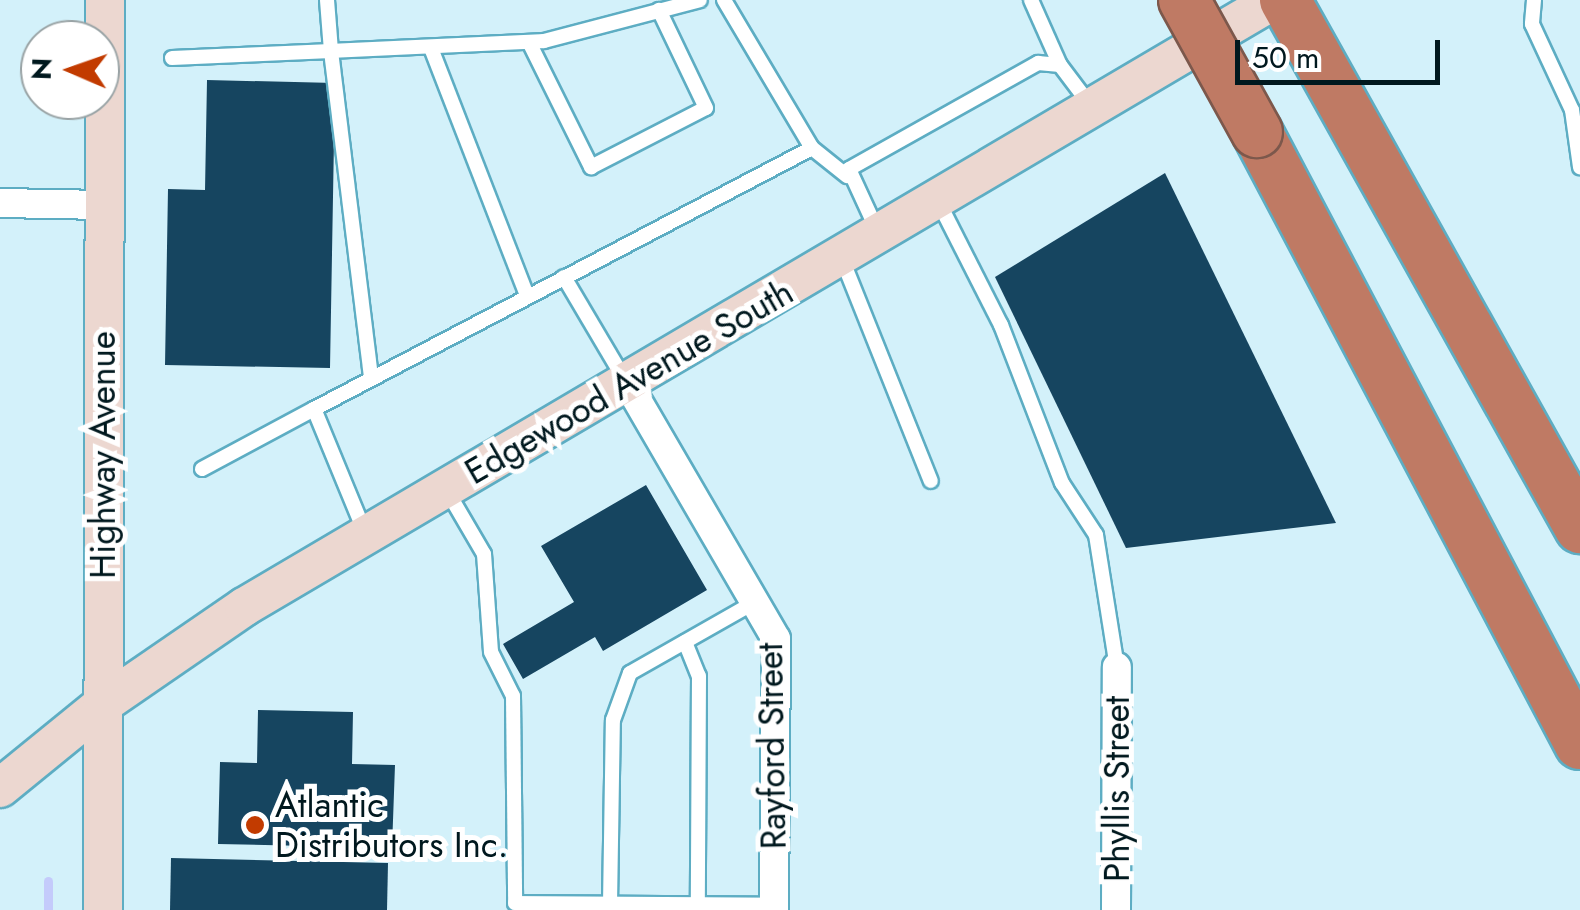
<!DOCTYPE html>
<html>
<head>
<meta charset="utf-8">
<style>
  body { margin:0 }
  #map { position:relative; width:1580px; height:910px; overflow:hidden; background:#d3f1fa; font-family:Jost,sans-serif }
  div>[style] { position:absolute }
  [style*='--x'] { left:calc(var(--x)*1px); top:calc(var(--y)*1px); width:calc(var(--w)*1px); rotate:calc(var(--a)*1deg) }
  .stream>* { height:9px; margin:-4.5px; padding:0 4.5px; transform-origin:4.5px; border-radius:4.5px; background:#c4cbfb }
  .building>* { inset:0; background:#164560 }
  .roads { filter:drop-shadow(2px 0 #5dadc3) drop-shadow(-2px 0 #5dadc3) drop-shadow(0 2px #5dadc3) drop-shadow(0 -2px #5dadc3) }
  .lane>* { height:14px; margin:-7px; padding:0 7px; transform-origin:7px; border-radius:7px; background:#fff }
  .street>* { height:28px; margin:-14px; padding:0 14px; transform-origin:14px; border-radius:14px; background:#fff }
  .secondary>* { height:38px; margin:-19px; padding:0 19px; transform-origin:19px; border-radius:19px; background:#ecd7d0 }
  .highway>* { height:50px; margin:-25px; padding:0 25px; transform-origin:25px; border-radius:25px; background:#bf7a64 }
  .bridges { filter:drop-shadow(2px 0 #7c584c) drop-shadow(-2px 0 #7c584c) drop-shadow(0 2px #7c584c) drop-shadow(0 -2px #7c584c) }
  .highway-bridge>* { height:50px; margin:-25px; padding:0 25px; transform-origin:25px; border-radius:25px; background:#bf7a64 }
  .dots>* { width:28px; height:28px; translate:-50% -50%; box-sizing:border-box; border:5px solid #fff; border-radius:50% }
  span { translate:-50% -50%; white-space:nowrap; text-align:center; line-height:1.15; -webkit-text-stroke:10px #fff; paint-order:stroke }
  .street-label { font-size:35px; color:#00181e }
  .poi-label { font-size:35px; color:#00181e }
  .left { translate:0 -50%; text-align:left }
  .north { position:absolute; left:20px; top:20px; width:100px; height:100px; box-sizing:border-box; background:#fff; border:2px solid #99a3a5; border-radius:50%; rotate:272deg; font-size:28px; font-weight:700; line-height:40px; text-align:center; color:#00181e }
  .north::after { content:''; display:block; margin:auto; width:35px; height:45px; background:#c23b00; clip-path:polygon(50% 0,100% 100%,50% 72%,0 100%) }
  .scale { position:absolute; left:1235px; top:40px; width:205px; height:45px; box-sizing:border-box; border:5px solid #00181e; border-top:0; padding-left:12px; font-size:30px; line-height:35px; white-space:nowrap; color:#00181e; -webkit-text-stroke:8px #fff; paint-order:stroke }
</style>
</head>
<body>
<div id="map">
  <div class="stream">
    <i style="--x:48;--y:910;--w:29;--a:-90"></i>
  </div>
  <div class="building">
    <i style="clip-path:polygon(207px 80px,335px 83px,330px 368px,165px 365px,168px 189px,205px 190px)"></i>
    <i style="clip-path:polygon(1165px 173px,1336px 523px,1126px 548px,995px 277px)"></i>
    <i style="clip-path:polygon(646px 485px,707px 590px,603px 651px,595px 637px,523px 679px,503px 644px,574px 602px,541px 546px)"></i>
    <i style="clip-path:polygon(258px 710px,353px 712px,352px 764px,395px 765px,392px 848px,218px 844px,220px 762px,257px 763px)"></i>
    <i style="clip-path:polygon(171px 858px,388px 863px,387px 910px,170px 910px)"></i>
  </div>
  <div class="roads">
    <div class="lane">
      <i style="--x:724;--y:0;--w:172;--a:59.3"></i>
      <i style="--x:812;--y:148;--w:45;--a:38.7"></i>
      <i style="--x:1031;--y:0;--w:71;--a:66"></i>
      <i style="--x:1534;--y:0;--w:24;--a:95"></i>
      <i style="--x:1532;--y:24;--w:95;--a:65.1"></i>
      <i style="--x:1572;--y:110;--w:58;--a:82"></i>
      <i style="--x:529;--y:42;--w:140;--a:63.6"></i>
      <i style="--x:591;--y:167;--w:129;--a:-27.2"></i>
      <i style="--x:706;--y:108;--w:109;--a:-115.6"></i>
      <i style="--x:431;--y:48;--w:266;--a:68.8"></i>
      <i style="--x:172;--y:58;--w:159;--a:-2.5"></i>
      <i style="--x:331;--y:51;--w:51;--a:-94.5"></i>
      <i style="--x:938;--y:201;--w:139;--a:63.1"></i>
      <i style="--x:1001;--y:325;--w:169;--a:68.9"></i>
      <i style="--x:1062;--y:483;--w:62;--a:56.8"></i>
      <i style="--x:1096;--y:535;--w:134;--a:81"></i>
      <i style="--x:877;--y:230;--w:67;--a:-114.7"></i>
      <i style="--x:849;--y:169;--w:217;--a:-29.3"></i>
      <i style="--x:1038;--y:63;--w:22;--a:5"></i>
      <i style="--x:1060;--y:65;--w:51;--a:52.9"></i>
      <i style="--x:842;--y:259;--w:239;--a:68.2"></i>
      <i style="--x:564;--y:277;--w:120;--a:59.4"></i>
      <i style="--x:371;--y:377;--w:328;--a:-97"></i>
      <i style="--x:331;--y:51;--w:213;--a:-2.7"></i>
      <i style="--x:544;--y:41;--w:161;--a:-14.7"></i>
      <i style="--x:202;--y:469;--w:127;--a:-28.2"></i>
      <i style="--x:446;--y:489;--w:75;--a:59.7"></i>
      <i style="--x:484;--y:554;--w:98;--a:85.9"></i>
      <i style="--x:491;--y:652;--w:49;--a:63.4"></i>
      <i style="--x:513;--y:696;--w:207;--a:89.4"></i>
      <i style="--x:515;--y:903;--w:259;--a:0.4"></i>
      <i style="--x:366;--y:535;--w:136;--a:-112.4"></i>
      <i style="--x:314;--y:409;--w:562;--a:-27.66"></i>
      <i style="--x:685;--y:642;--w:37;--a:68"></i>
      <i style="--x:699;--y:676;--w:228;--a:90.3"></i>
      <i style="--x:610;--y:904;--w:184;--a:-89.1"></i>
      <i style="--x:613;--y:720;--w:50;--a:-70.1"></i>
      <i style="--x:630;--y:673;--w:144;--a:-29.6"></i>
    </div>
    <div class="street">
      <i style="--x:0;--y:203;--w:103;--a:1.1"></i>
      <i style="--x:626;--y:381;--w:298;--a:59.8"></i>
      <i style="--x:776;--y:639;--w:271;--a:90.4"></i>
      <i style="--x:1116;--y:910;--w:243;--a:-89.8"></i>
    </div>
    <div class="secondary">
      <i style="--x:0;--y:788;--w:133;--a:-39.2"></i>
      <i style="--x:103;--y:704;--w:171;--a:-34.5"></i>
      <i style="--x:244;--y:607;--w:1196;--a:-30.51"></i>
      <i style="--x:103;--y:910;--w:910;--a:-89.87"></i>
    </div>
    <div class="highway">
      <i style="--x:1285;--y:0;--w:605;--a:60.81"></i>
      <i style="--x:1257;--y:132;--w:692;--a:62.18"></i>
    </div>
  </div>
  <div class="bridges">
    <div class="highway-bridge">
      <i style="--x:1184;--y:0;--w:151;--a:61.1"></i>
    </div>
  </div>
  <div class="dots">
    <i style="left:255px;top:825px;background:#c23b00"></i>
  </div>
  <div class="street-label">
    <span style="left:629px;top:382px;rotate:-30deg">Edgewood Avenue South</span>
    <span style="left:103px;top:455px;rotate:-90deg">Highway Avenue</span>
    <span style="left:772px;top:746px;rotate:-91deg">Rayford Street</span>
    <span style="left:1117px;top:789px;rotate:-90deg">Phyllis Street</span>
  </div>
  <div class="poi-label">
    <span class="left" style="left:275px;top:825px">Atlantic<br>Distributors Inc.</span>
  </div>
  <div class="north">N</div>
  <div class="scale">50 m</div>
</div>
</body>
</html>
